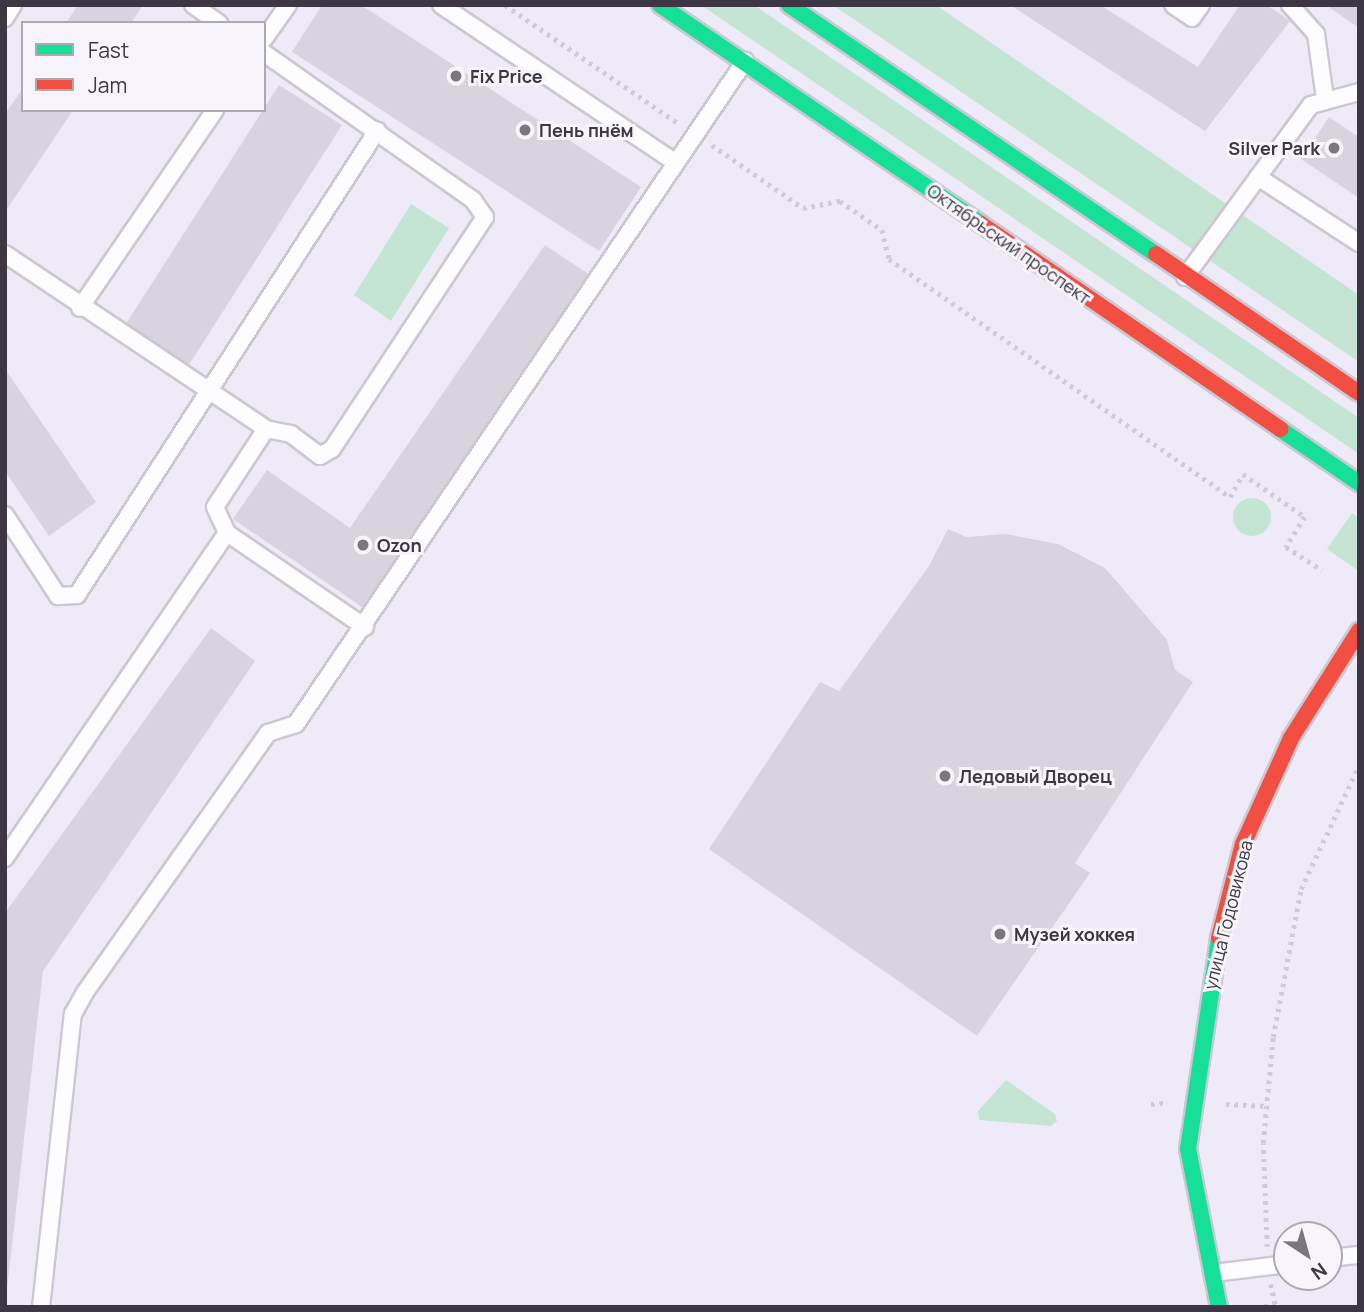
<!DOCTYPE html>
<html>
<head>
<meta charset="utf-8">
<style>
  body { margin:0 }
  #map { position:relative; width:1364px; height:1312px; overflow:hidden; background:#efeaf7; font-family:Manrope,sans-serif }
  div>[style] { position:absolute }
  [style*='--x'] { left:calc(var(--x)*1px); top:calc(var(--y)*1px); width:calc(var(--w)*1px); rotate:calc(var(--a)*1deg) }
  .green>* { inset:0; background:#c5e5d4 }
  .round { border-radius:50% }
  .building>* { inset:0; background:#d8d3df }
  .path>* { height:4.5px; margin-top:-2.25px; transform-origin:0; background:repeating-linear-gradient(90deg,#cecdd3 0 3.5px,transparent 0 8.5px) }
  .roads { filter:drop-shadow(2px 0 #ccc8d3) drop-shadow(-2px 0 #ccc8d3) drop-shadow(0 2px #ccc8d3) drop-shadow(0 -2px #ccc8d3) }
  .lane>* { height:16px; margin:-8px; padding:0 8px; transform-origin:8px; border-radius:8px; background:#fdfcfe }
  .fast>* { height:16px; margin:-8px; padding:0 8px; transform-origin:8px; border-radius:8px; background:#16e098 }
  .jam>* { height:16px; margin:-8px; padding:0 8px; transform-origin:8px; border-radius:8px; background:#f24e42 }
  .dots>* { width:19px; height:19px; translate:-50% -50%; box-sizing:border-box; border:4px solid #f7f5fb; border-radius:50% }
  span { translate:-50% -50%; white-space:nowrap; text-align:center; line-height:1.15; -webkit-text-stroke:6px #f7f5fb; paint-order:stroke }
  .poi-label { font-size:18px; color:#3c3743; font-weight:700 }
  .left { translate:0 -50%; text-align:left }
  .right { translate:-100% -50%; text-align:right }
  .street-label { font-size:18px; color:#3c3743 }
  .frame { position:absolute; inset:0; border:7px solid #3c3743; pointer-events:none }
  .legend { position:absolute; left:21px; top:21px; width:245px; height:91px; box-sizing:border-box; background:#f7f5fb; border:2px solid #aca9b1; margin:0; padding:9px 12px; list-style:none; font-size:21px; color:#3c3743 }
  .legend li { display:flex; align-items:center; gap:14px; height:35px }
  .legend b { width:35px; border:2px solid #aca9b1 }
  .north { position:absolute; left:1273px; top:1221px; width:70px; height:70px; box-sizing:border-box; background:#f7f5fb; border:2px solid #aca9b1; border-radius:50%; rotate:144deg; font-size:19px; font-weight:700; line-height:28px; text-align:center; color:#3c3743 }
  .north::after { content:''; display:block; margin:auto; width:24px; height:32px; background:#7b7682; clip-path:polygon(50% 0,100% 100%,50% 72%,0 100%) }
</style>
</head>
<body>
<div id="map">
  <div class="green">
    <i style="clip-path:polygon(701px 5px,754px 5px,1359px 418px,1359px 454px)"></i>
    <i style="clip-path:polygon(833px 5px,936px 5px,1359px 295px,1359px 362px)"></i>
    <i style="clip-path:polygon(411px 204px,449px 228px,391px 321px,354px 295px)"></i>
    <i class="round" style="left:1233px;top:498px;width:38px;height:38px"></i>
    <i style="clip-path:polygon(1352px 513px,1359px 518px,1359px 571px,1327px 549px)"></i>
    <i style="clip-path:polygon(1006px 1080px,1055px 1114px,1057px 1121px,1051px 1126px,979px 1120px,978px 1111px)"></i>
  </div>
  <div class="building">
    <i style="clip-path:polygon(78px 5px,143px 5px,131px 23px,66px 23px)"></i>
    <i style="clip-path:polygon(322px 5px,361px 5px,641px 187px,599px 251px,292px 52px)"></i>
    <i style="clip-path:polygon(1010px 5px,1100px 5px,1198px 67px,1240px 5px,1267px 5px,1290px 21px,1205px 131px)"></i>
    <i style="clip-path:polygon(1326px 5px,1359px 5px,1359px 28px)"></i>
    <i style="clip-path:polygon(279px 85px,342px 125px,185px 371px,122px 330px)"></i>
    <i style="clip-path:polygon(23px 88px,23px 110px,73px 110px,5px 212px,5px 114px)"></i>
    <i style="clip-path:polygon(1329px 117px,1359px 137px,1359px 198px,1301px 159px)"></i>
    <i style="clip-path:polygon(545px 245px,593px 277px,365px 609px,233px 519px,267px 470px,350px 528px)"></i>
    <i style="clip-path:polygon(5px 369px,96px 502px,49px 536px,5px 471px)"></i>
    <i style="clip-path:polygon(948px 529px,966px 537px,1006px 534px,1058px 544px,1105px 568px,1167px 640px,1175px 670px,1193px 682px,1075px 863px,1090px 873px,977px 1036px,709px 849px,820px 682px,839px 691px,929px 566px)"></i>
    <i style="clip-path:polygon(211px 628px,255px 661px,43px 971px,5px 1307px,5px 913px)"></i>
  </div>
  <div class="path">
    <i style="--x:505;--y:5;--w:209;--a:34.3"></i>
    <i style="--x:712;--y:145;--w:111;--a:34.7"></i>
    <i style="--x:803;--y:208;--w:38;--a:-11"></i>
    <i style="--x:840;--y:201;--w:51;--a:34.6"></i>
    <i style="--x:882;--y:230;--w:30;--a:76"></i>
    <i style="--x:889;--y:259;--w:416;--a:34.9"></i>
    <i style="--x:1230;--y:497;--w:26;--a:-61"></i>
    <i style="--x:1243;--y:474;--w:75;--a:34.7"></i>
    <i style="--x:1305;--y:517;--w:36;--a:122"></i>
    <i style="--x:1286;--y:547;--w:43;--a:32.6"></i>
    <i style="--x:1151;--y:1104;--w:13;--a:-4"></i>
    <i style="--x:1226;--y:1104;--w:41;--a:2.8"></i>
    <i style="--x:1267;--y:1247;--w:104;--a:-92.2"></i>
    <i style="--x:1263;--y:1143;--w:106;--a:-84.6"></i>
    <i style="--x:1273;--y:1037;--w:151;--a:-79.3"></i>
    <i style="--x:1301;--y:889;--w:137;--a:-64.9"></i>
    <i style="--x:1271;--y:1284;--w:24;--a:78"></i>
    <i style="--x:1256;--y:1307;--w:20;--a:-6"></i>
  </div>
  <div class="roads">
    <div class="lane">
      <i style="--x:193;--y:5;--w:32;--a:35"></i>
      <i style="--x:441;--y:5;--w:283;--a:33.9"></i>
      <i style="--x:1173;--y:5;--w:23;--a:34"></i>
      <i style="--x:1192;--y:18;--w:16;--a:-55"></i>
      <i style="--x:1290;--y:5;--w:39;--a:48"></i>
      <i style="--x:1316;--y:34;--w:66;--a:82.1"></i>
      <i style="--x:5;--y:18;--w:15;--a:-58"></i>
      <i style="--x:264;--y:39;--w:42;--a:-54.8"></i>
      <i style="--x:264;--y:53;--w:256;--a:35.1"></i>
      <i style="--x:473;--y:200;--w:21;--a:55"></i>
      <i style="--x:485;--y:217;--w:278;--a:123.4"></i>
      <i style="--x:332;--y:449;--w:14;--a:150"></i>
      <i style="--x:320;--y:456;--w:36;--a:-143"></i>
      <i style="--x:291;--y:434;--w:25;--a:-169"></i>
      <i style="--x:266;--y:429;--w:93;--a:123.2"></i>
      <i style="--x:215;--y:507;--w:29;--a:65"></i>
      <i style="--x:227;--y:533;--w:167;--a:34.3"></i>
      <i style="--x:1258;--y:177;--w:121;--a:33.2"></i>
      <i style="--x:5;--y:254;--w:314;--a:33.8"></i>
      <i style="--x:1185;--y:277;--w:213;--a:-53.8"></i>
      <i style="--x:1311;--y:105;--w:50;--a:-15.2"></i>
      <i style="--x:80;--y:308;--w:240;--a:-55.7"></i>
      <i style="--x:5;--y:515;--w:97;--a:56.8"></i>
      <i style="--x:58;--y:596;--w:19;--a:-3"></i>
      <i style="--x:77;--y:595;--w:553;--a:-57.12"></i>
      <i style="--x:5;--y:858;--w:394;--a:-55.7"></i>
      <i style="--x:1329;--y:1258;--w:30;--a:-6"></i>
      <i style="--x:1214;--y:1273;--w:74;--a:-7"></i>
      <i style="--x:41;--y:1307;--w:295;--a:-83.8"></i>
      <i style="--x:73;--y:1014;--w:26;--a:-61"></i>
      <i style="--x:86;--y:991;--w:316;--a:-54.8"></i>
      <i style="--x:268;--y:733;--w:29;--a:-18"></i>
      <i style="--x:296;--y:724;--w:801;--a:-55.89"></i>
    </div>
    <div class="fast">
      <i style="--x:660;--y:5;--w:389;--a:34.3"></i>
      <i style="--x:789;--y:5;--w:443;--a:34.2"></i>
      <i style="--x:1280;--y:429;--w:96;--a:34.4"></i>
      <i style="--x:1219;--y:1307;--w:161;--a:-101.1"></i>
      <i style="--x:1188;--y:1149;--w:213;--a:-81.6"></i>
    </div>
    <div class="jam">
      <i style="--x:981;--y:224;--w:363;--a:34.4"></i>
      <i style="--x:1156;--y:254;--w:246;--a:34.4"></i>
      <i style="--x:1219;--y:938;--w:97;--a:-75.7"></i>
      <i style="--x:1243;--y:844;--w:116;--a:-65.6"></i>
      <i style="--x:1291;--y:738;--w:127;--a:-57.6"></i>
    </div>
  </div>
  <div class="dots">
    <i style="left:456px;top:76px;background:#7b7682"></i>
    <i style="left:525px;top:130px;background:#7b7682"></i>
    <i style="left:1334px;top:148px;background:#7b7682"></i>
    <i style="left:363px;top:545px;background:#7b7682"></i>
    <i style="left:945px;top:776px;background:#7b7682"></i>
    <i style="left:1000px;top:934px;background:#7b7682"></i>
  </div>
  <div class="poi-label">
    <span class="left" style="left:470px;top:76px">Fix Price</span>
    <span class="left" style="left:539px;top:130px">Пень пнём</span>
    <span class="right" style="left:1320px;top:148px">Silver Park</span>
    <span class="left" style="left:377px;top:545px">Ozon</span>
    <span class="left" style="left:959px;top:776px">Ледовый Дворец</span>
    <span class="left" style="left:1014px;top:934px">Музей хоккея</span>
  </div>
  <div class="street-label">
    <span style="left:1009px;top:244px;rotate:35deg">Октябрьский проспект</span>
    <span style="left:1228px;top:915px;rotate:-76deg">улица Годовикова</span>
  </div>
  <div class="frame"></div>
  <ul class="legend">
  <li><b style="height:9px;background:#16e098"></b>Fast</li>
  <li><b style="height:9px;background:#f24e42"></b>Jam</li>
  </ul>
  <div class="north">N</div>
</div>
</body>
</html>
